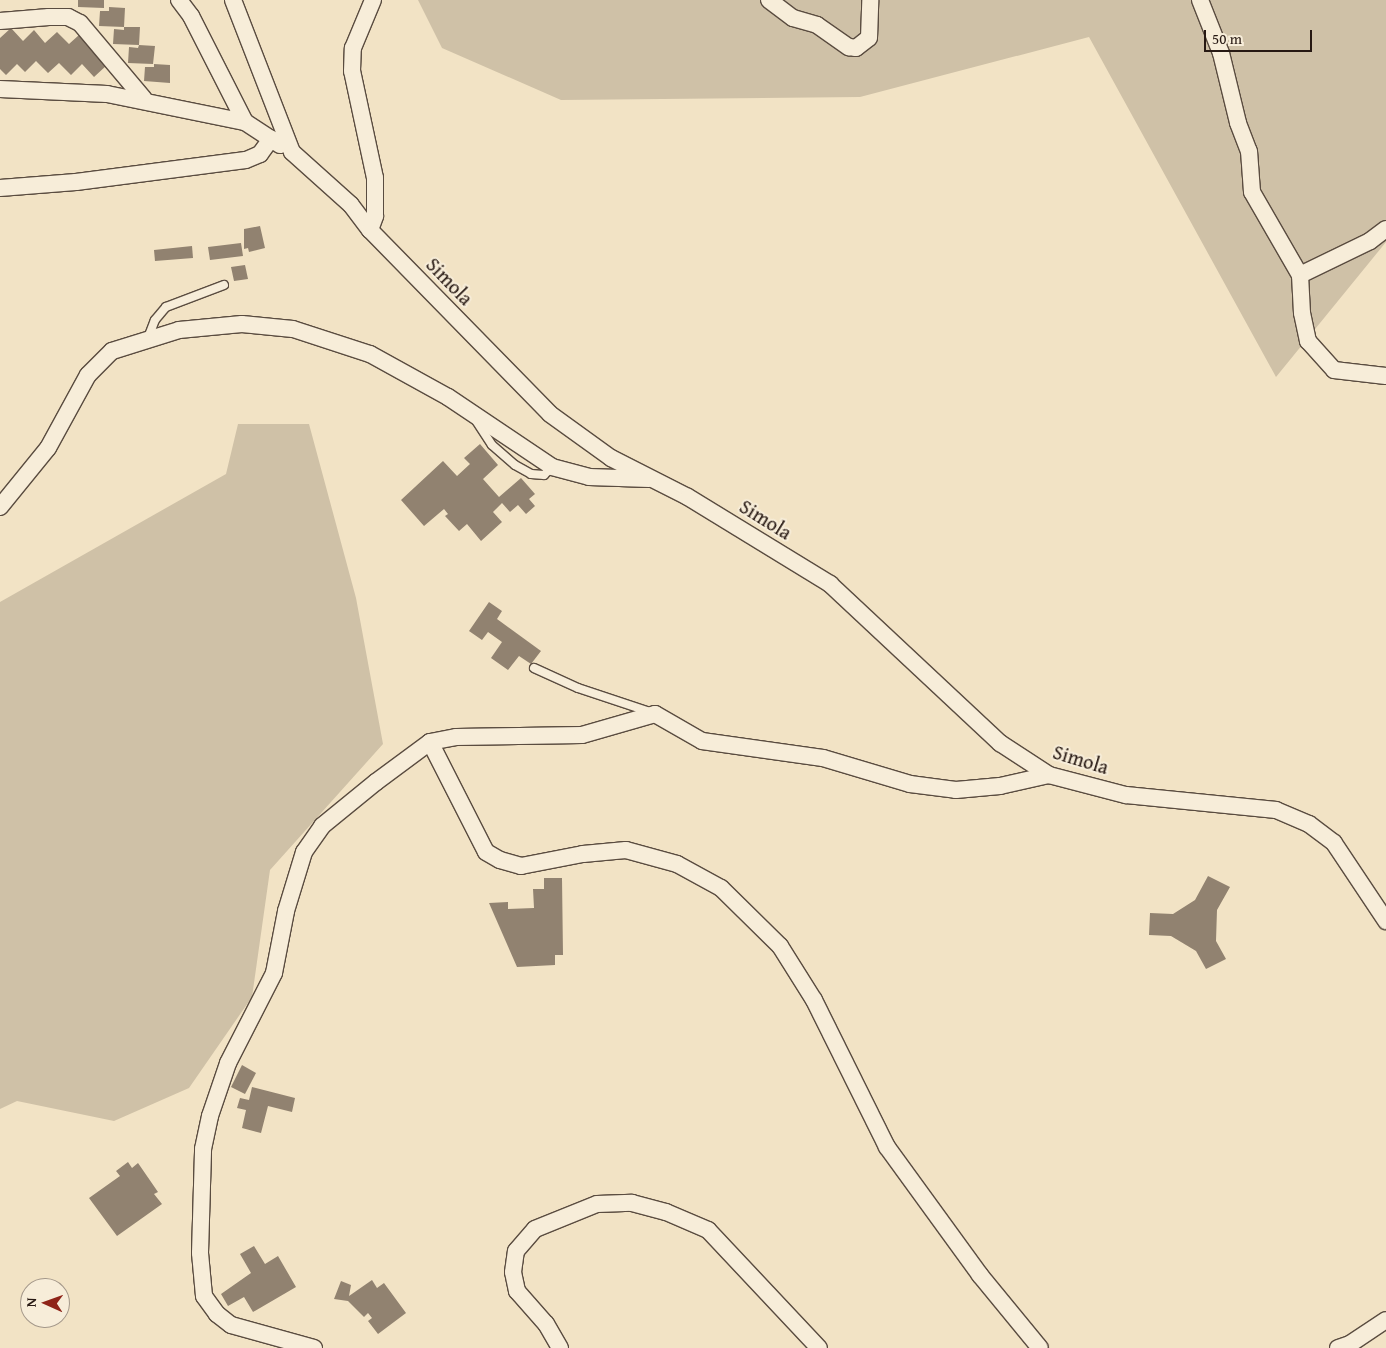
<!DOCTYPE html>
<html>
<head>
<meta charset="utf-8">
<style>
  body { margin:0 }
  #map { position:relative; width:1386px; height:1348px; overflow:hidden; background:#f2e3c5; font-family:"Gentium Book Plus",serif }
  div>[style] { position:absolute }
  [style*='--x'] { left:calc(var(--x)*1px); top:calc(var(--y)*1px); width:calc(var(--w)*1px); rotate:calc(var(--a)*1deg) }
  .green>* { inset:0; background:#cfc1a7 }
  .building>* { inset:0; background:#918270 }
  .roads { filter:drop-shadow(1px 0 #5a4c40) drop-shadow(-1px 0 #5a4c40) drop-shadow(0 1px #5a4c40) drop-shadow(0 -1px #5a4c40) }
  .lane>* { height:8px; margin:-4px; padding:0 4px; transform-origin:4px; border-radius:4px; background:#f7edd9 }
  .street>* { height:16px; margin:-8px; padding:0 8px; transform-origin:8px; border-radius:8px; background:#f7edd9 }
  span { translate:-50% -50%; white-space:nowrap; text-align:center; line-height:1.15; -webkit-text-stroke:4px #f7edd9; paint-order:stroke }
  .street-label { font-size:20px; color:#271913 }
  .north { position:absolute; left:20px; top:1278px; width:50px; height:50px; box-sizing:border-box; background:#f7edd9; border:1px solid #a4988a; border-radius:50%; rotate:272deg; font-size:14px; font-weight:700; line-height:20px; text-align:center; color:#271913 }
  .north::after { content:''; display:block; margin:auto; width:18px; height:22px; background:#8f2418; clip-path:polygon(50% 0,100% 100%,50% 72%,0 100%) }
  .scale { position:absolute; left:1204px; top:30px; width:108px; height:22px; box-sizing:border-box; border:2px solid #271913; border-top:0; padding-left:6px; font-size:15px; line-height:18px; white-space:nowrap; color:#271913; -webkit-text-stroke:4px #f7edd9; paint-order:stroke }
</style>
</head>
<body>
<div id="map">
  <div class="green">
    <i style="clip-path:polygon(418px 0,1386px 0,1386px 242px,1276px 377px,1089px 37px,860px 97px,561px 100px,442px 48px)"></i>
    <i style="clip-path:polygon(238px 424px,309px 424px,356px 598px,383px 744px,270px 870px,252px 997px,189px 1088px,114px 1121px,17px 1101px,0 1109px,0 602px,226px 474px)"></i>
  </div>
  <div class="building">
    <i style="clip-path:polygon(78px 0,104px 0,104px 8px,78px 7px)"></i>
    <i style="clip-path:polygon(109px 7px,125px 8px,124px 27px,99px 26px,100px 11px,109px 11px)"></i>
    <i style="clip-path:polygon(124px 27px,140px 27px,139px 45px,155px 46px,153px 64px,128px 63px,129px 47px,138px 48px,139px 45px,113px 44px,114px 29px,124px 30px)"></i>
    <i style="clip-path:polygon(11px 28px,23px 41px,34px 30px,45px 43px,57px 32px,69px 44px,79px 35px,107px 65px,94px 77px,82px 64px,71px 75px,59px 63px,48px 73px,36px 61px,25px 72px,17px 64px,6px 75px,0 69px,0 38px)"></i>
    <i style="clip-path:polygon(154px 64px,170px 65px,170px 83px,144px 81px,145px 67px,154px 67px)"></i>
    <i style="clip-path:polygon(260px 226px,265px 248px,249px 252px,248px 248px,244px 249px,244px 229px)"></i>
    <i style="clip-path:polygon(241px 243px,243px 256px,210px 260px,208px 247px)"></i>
    <i style="clip-path:polygon(192px 246px,193px 258px,155px 261px,154px 250px)"></i>
    <i style="clip-path:polygon(245px 265px,248px 279px,234px 281px,231px 267px)"></i>
    <i style="clip-path:polygon(480px 444px,498px 465px,483px 479px,499px 497px,521px 478px,535px 494px,529px 499px,535px 506px,526px 514px,518px 505px,510px 512px,502px 503px,493px 512px,502px 522px,481px 541px,467px 524px,459px 531px,445px 516px,448px 514px,444px 509px,424px 526px,401px 500px,443px 461px,457px 476px,470px 464px,464px 458px)"></i>
    <i style="clip-path:polygon(489px 602px,502px 611px,497px 619px,541px 651px,531px 664px,519px 656px,508px 670px,491px 658px,502px 642px,488px 632px,482px 640px,469px 631px)"></i>
    <i style="clip-path:polygon(1208px 876px,1230px 887px,1217px 910px,1216px 941px,1226px 959px,1206px 969px,1196px 951px,1171px 936px,1149px 935px,1150px 913px,1173px 914px,1195px 900px)"></i>
    <i style="clip-path:polygon(544px 878px,562px 878px,563px 955px,555px 955px,555px 965px,517px 967px,489px 903px,508px 902px,508px 909px,534px 908px,533px 889px,544px 889px)"></i>
    <i style="clip-path:polygon(242px 1065px,256px 1073px,245px 1094px,231px 1087px)"></i>
    <i style="clip-path:polygon(252px 1087px,295px 1098px,292px 1112px,268px 1106px,261px 1133px,242px 1128px,246px 1110px,237px 1108px,240px 1098px,249px 1100px)"></i>
    <i style="clip-path:polygon(128px 1162px,132px 1168px,138px 1163px,158px 1192px,154px 1194px,162px 1204px,117px 1236px,89px 1198px,120px 1176px,116px 1171px)"></i>
    <i style="clip-path:polygon(254px 1246px,265px 1264px,278px 1256px,296px 1287px,253px 1312px,244px 1297px,228px 1306px,221px 1294px,251px 1273px,240px 1254px)"></i>
    <i style="clip-path:polygon(372px 1280px,377px 1288px,384px 1283px,406px 1313px,378px 1334px,368px 1321px,372px 1318px,368px 1313px,364px 1317px,348px 1301px,334px 1299px,341px 1281px,351px 1285px,349px 1296px)"></i>
  </div>
  <div class="roads">
    <div class="lane">
      <i style="--x:148;--y:338;--w:19;--a:-69"></i>
      <i style="--x:155;--y:320;--w:17;--a:-50"></i>
      <i style="--x:166;--y:307;--w:62;--a:-20.8"></i>
      <i style="--x:477;--y:422;--w:27;--a:57"></i>
      <i style="--x:492;--y:445;--w:30;--a:41"></i>
      <i style="--x:515;--y:465;--w:18;--a:29"></i>
      <i style="--x:531;--y:474;--w:13;--a:4"></i>
      <i style="--x:544;--y:475;--w:11;--a:-45"></i>
      <i style="--x:534;--y:668;--w:48;--a:24.4"></i>
      <i style="--x:578;--y:688;--w:76;--a:18.4"></i>
    </div>
    <div class="street">
      <i style="--x:179;--y:0;--w:20;--a:53"></i>
      <i style="--x:191;--y:16;--w:119;--a:63"></i>
      <i style="--x:245;--y:122;--w:42;--a:33.3"></i>
      <i style="--x:233;--y:0;--w:163;--a:68.8"></i>
      <i style="--x:292;--y:152;--w:79;--a:41.9"></i>
      <i style="--x:351;--y:205;--w:31;--a:53"></i>
      <i style="--x:370;--y:230;--w:257;--a:45.6"></i>
      <i style="--x:550;--y:414;--w:75;--a:35.8"></i>
      <i style="--x:611;--y:458;--w:86;--a:26.9"></i>
      <i style="--x:688;--y:497;--w:167;--a:31.5"></i>
      <i style="--x:830;--y:584;--w:233;--a:43.1"></i>
      <i style="--x:1000;--y:743;--w:59;--a:33.1"></i>
      <i style="--x:1049;--y:775;--w:80;--a:14.6"></i>
      <i style="--x:1126;--y:795;--w:151;--a:5.7"></i>
      <i style="--x:1276;--y:810;--w:36;--a:23"></i>
      <i style="--x:1309;--y:824;--w:31;--a:37"></i>
      <i style="--x:1334;--y:843;--w:94;--a:56.3"></i>
      <i style="--x:769;--y:0;--w:30;--a:37"></i>
      <i style="--x:793;--y:18;--w:25;--a:16"></i>
      <i style="--x:817;--y:25;--w:39;--a:35"></i>
      <i style="--x:849;--y:47;--w:7;--a:8"></i>
      <i style="--x:856;--y:48;--w:16;--a:-38"></i>
      <i style="--x:869;--y:38;--w:38;--a:-88"></i>
      <i style="--x:1200;--y:0;--w:57;--a:68.4"></i>
      <i style="--x:1221;--y:53;--w:72;--a:76.3"></i>
      <i style="--x:1238;--y:123;--w:30;--a:69"></i>
      <i style="--x:1249;--y:151;--w:41;--a:85.8"></i>
      <i style="--x:1252;--y:192;--w:96;--a:60"></i>
      <i style="--x:1300;--y:275;--w:38;--a:87"></i>
      <i style="--x:1302;--y:313;--w:29;--a:78"></i>
      <i style="--x:1308;--y:341;--w:39;--a:48"></i>
      <i style="--x:1334;--y:370;--w:52;--a:6.6"></i>
      <i style="--x:0;--y:21;--w:49;--a:-4.7"></i>
      <i style="--x:49;--y:17;--w:19;--a:0"></i>
      <i style="--x:68;--y:17;--w:13;--a:27"></i>
      <i style="--x:80;--y:23;--w:99;--a:49.9"></i>
      <i style="--x:0;--y:89;--w:107;--a:2.7"></i>
      <i style="--x:107;--y:94;--w:141;--a:11.5"></i>
      <i style="--x:0;--y:188;--w:76;--a:-4.5"></i>
      <i style="--x:76;--y:182;--w:171;--a:-7.4"></i>
      <i style="--x:246;--y:160;--w:15;--a:-23"></i>
      <i style="--x:260;--y:154;--w:19;--a:-54"></i>
      <i style="--x:370;--y:230;--w:15;--a:-70"></i>
      <i style="--x:375;--y:216;--w:38;--a:-90"></i>
      <i style="--x:375;--y:178;--w:109;--a:-102.1"></i>
      <i style="--x:352;--y:71;--w:23;--a:-88"></i>
      <i style="--x:353;--y:48;--w:52;--a:-67.4"></i>
      <i style="--x:1300;--y:275;--w:78;--a:-25.9"></i>
      <i style="--x:1370;--y:241;--w:20;--a:-37"></i>
      <i style="--x:0;--y:507;--w:76;--a:-50.9"></i>
      <i style="--x:48;--y:448;--w:83;--a:-61.3"></i>
      <i style="--x:88;--y:375;--w:34;--a:-45"></i>
      <i style="--x:112;--y:351;--w:70;--a:-17.4"></i>
      <i style="--x:179;--y:330;--w:63;--a:-5.4"></i>
      <i style="--x:242;--y:324;--w:51;--a:5.6"></i>
      <i style="--x:293;--y:329;--w:81;--a:18"></i>
      <i style="--x:370;--y:354;--w:89;--a:28.9"></i>
      <i style="--x:448;--y:397;--w:125;--a:33.9"></i>
      <i style="--x:552;--y:467;--w:38;--a:15"></i>
      <i style="--x:589;--y:477;--w:60;--a:1.9"></i>
      <i style="--x:430;--y:742;--w:123;--a:63"></i>
      <i style="--x:486;--y:852;--w:16;--a:30"></i>
      <i style="--x:500;--y:860;--w:22;--a:16"></i>
      <i style="--x:521;--y:866;--w:63;--a:-11"></i>
      <i style="--x:583;--y:854;--w:43;--a:-5.3"></i>
      <i style="--x:626;--y:850;--w:53;--a:15.4"></i>
      <i style="--x:677;--y:864;--w:50;--a:28.6"></i>
      <i style="--x:721;--y:888;--w:83;--a:44.5"></i>
      <i style="--x:780;--y:946;--w:64;--a:57.8"></i>
      <i style="--x:814;--y:1000;--w:164;--a:63.6"></i>
      <i style="--x:887;--y:1147;--w:158;--a:54"></i>
      <i style="--x:980;--y:1275;--w:94;--a:50.6"></i>
      <i style="--x:314;--y:1348;--w:86;--a:-164.5"></i>
      <i style="--x:231;--y:1325;--w:18;--a:-142"></i>
      <i style="--x:217;--y:1314;--w:22;--a:-126"></i>
      <i style="--x:204;--y:1296;--w:43;--a:-95.3"></i>
      <i style="--x:200;--y:1253;--w:104;--a:-88.3"></i>
      <i style="--x:203;--y:1149;--w:34;--a:-78"></i>
      <i style="--x:210;--y:1116;--w:56;--a:-71.2"></i>
      <i style="--x:228;--y:1063;--w:101;--a:-62.9"></i>
      <i style="--x:274;--y:973;--w:63;--a:-79"></i>
      <i style="--x:286;--y:911;--w:62;--a:-73"></i>
      <i style="--x:304;--y:852;--w:32;--a:-55"></i>
      <i style="--x:322;--y:826;--w:70;--a:-39.2"></i>
      <i style="--x:376;--y:782;--w:67;--a:-36.5"></i>
      <i style="--x:430;--y:742;--w:26;--a:-11"></i>
      <i style="--x:456;--y:737;--w:126;--a:-0.9"></i>
      <i style="--x:582;--y:735;--w:76;--a:-16"></i>
      <i style="--x:655;--y:714;--w:54;--a:29.9"></i>
      <i style="--x:702;--y:741;--w:122;--a:8"></i>
      <i style="--x:823;--y:758;--w:91;--a:16.6"></i>
      <i style="--x:910;--y:784;--w:46;--a:7.4"></i>
      <i style="--x:956;--y:790;--w:44;--a:-5.2"></i>
      <i style="--x:1000;--y:786;--w:50;--a:-12.7"></i>
      <i style="--x:560;--y:1348;--w:28;--a:-120"></i>
      <i style="--x:546;--y:1324;--w:44;--a:-131.3"></i>
      <i style="--x:517;--y:1291;--w:19;--a:-102"></i>
      <i style="--x:513;--y:1272;--w:21;--a:-82"></i>
      <i style="--x:516;--y:1251;--w:29;--a:-49"></i>
      <i style="--x:535;--y:1229;--w:67;--a:-22"></i>
      <i style="--x:597;--y:1204;--w:35;--a:-2"></i>
      <i style="--x:632;--y:1203;--w:35;--a:15"></i>
      <i style="--x:666;--y:1212;--w:46;--a:23.2"></i>
      <i style="--x:708;--y:1230;--w:162;--a:46.8"></i>
      <i style="--x:1338;--y:1348;--w:13;--a:-18"></i>
      <i style="--x:1350;--y:1344;--w:43;--a:-33.7"></i>
    </div>
  </div>
  <div class="street-label">
    <span style="left:450px;top:281px;rotate:46deg">Simola</span>
    <span style="left:766px;top:519px;rotate:32deg">Simola</span>
    <span style="left:1081px;top:759px;rotate:17deg">Simola</span>
  </div>
  <div class="north">N</div>
  <div class="scale">50 m</div>
</div>
</body>
</html>
